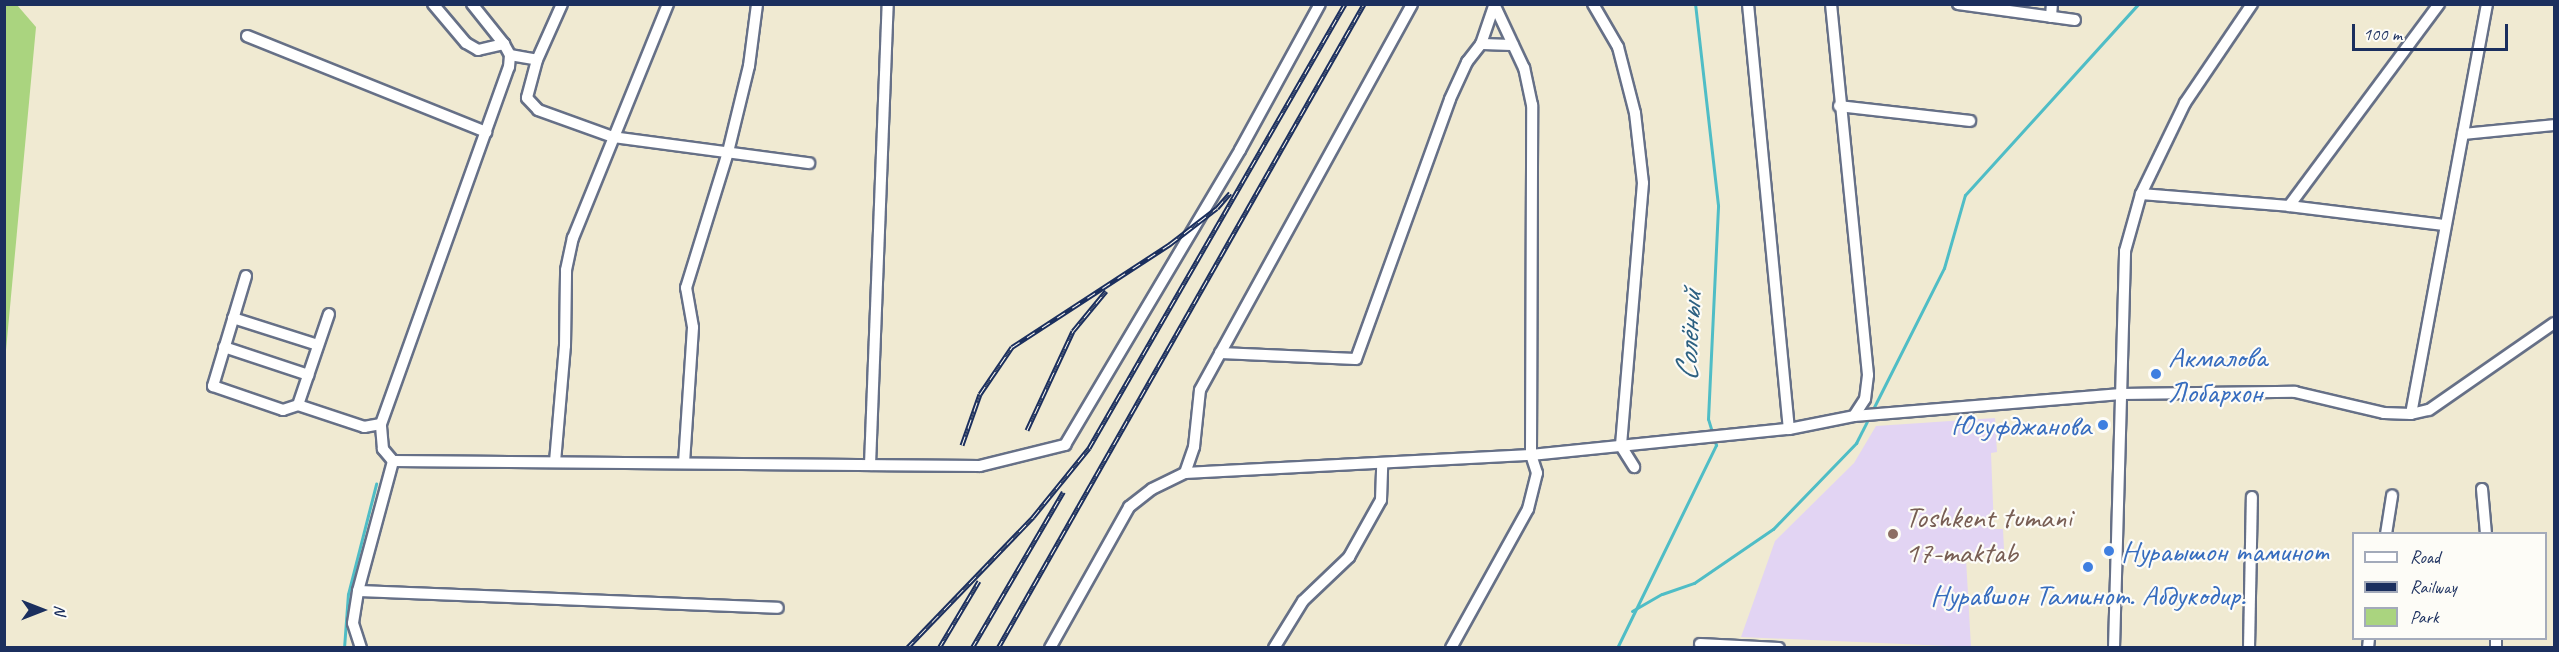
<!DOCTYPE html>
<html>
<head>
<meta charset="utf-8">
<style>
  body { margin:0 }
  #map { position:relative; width:2559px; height:652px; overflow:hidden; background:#f0ead2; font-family:Caveat,sans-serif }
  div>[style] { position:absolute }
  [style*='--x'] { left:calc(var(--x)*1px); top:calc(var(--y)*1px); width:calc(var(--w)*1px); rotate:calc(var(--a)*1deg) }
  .built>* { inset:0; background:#e2d4f3 }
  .green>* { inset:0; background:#aad47f }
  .stream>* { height:3px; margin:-1.5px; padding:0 1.5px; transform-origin:1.5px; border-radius:1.5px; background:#4fbdc6 }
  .roads { filter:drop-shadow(2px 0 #667087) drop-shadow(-2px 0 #667087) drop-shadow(0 2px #667087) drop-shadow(0 -2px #667087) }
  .minor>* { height:10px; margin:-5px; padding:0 5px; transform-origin:5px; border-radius:5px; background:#fff }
  .rail>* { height:5px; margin-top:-2.5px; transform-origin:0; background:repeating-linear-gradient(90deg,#fdfcf7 0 9px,#1b2f5e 0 18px); box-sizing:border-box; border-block:2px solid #1b2f5e }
  .dots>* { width:16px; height:16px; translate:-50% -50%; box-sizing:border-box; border:3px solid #fdfcf7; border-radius:50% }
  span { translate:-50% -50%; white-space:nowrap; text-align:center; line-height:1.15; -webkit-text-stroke:4.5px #fdfcf7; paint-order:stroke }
  .shop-label { font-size:30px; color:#366cbe }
  .left { translate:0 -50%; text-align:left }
  .right { translate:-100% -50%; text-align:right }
  .education-label { font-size:30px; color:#785e54 }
  .water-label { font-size:32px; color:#2d6182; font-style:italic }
  .frame { position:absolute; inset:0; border:6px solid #1b2f5e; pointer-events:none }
  .legend { position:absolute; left:2352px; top:532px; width:195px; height:108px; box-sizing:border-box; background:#fdfcf7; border:2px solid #a3aaba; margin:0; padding:8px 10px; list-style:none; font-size:18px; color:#1b2f5e }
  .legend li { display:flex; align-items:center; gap:12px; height:30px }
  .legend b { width:30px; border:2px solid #a3aaba }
  .north { position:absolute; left:12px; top:580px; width:60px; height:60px; -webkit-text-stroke:4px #fdfcf7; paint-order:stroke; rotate:90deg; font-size:16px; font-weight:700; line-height:24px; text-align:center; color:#1b2f5e }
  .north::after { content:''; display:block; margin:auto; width:21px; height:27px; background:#1b2f5e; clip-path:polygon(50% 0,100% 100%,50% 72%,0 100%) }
  .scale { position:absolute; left:2352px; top:24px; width:156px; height:27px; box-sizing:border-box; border:3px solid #1b2f5e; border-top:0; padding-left:8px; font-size:18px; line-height:21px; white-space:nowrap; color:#1b2f5e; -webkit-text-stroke:4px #fdfcf7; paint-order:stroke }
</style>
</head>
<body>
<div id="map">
  <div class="built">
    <i style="clip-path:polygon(1995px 418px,1997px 452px,1991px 453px,1994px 529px,2003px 529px,2004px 549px,1966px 559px,1971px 647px,1741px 637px,1775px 541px,1854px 463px,1876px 426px)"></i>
  </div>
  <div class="green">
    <i style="clip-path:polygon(17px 5px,36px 27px,5px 361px,4px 5px)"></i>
  </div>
  <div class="stream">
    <i style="--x:1872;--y:411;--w:160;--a:-63.3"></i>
    <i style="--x:1944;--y:268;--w:76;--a:-74"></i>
    <i style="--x:1965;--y:195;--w:258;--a:-47.8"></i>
    <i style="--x:1632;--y:611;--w:34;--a:-30"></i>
    <i style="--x:1662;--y:594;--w:34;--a:-19"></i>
    <i style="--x:1694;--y:583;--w:96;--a:-34.4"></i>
    <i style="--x:1773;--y:529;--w:120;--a:-46"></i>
    <i style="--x:1856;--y:443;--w:29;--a:-63"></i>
    <i style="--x:344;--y:648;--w:54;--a:-85.8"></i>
    <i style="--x:348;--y:594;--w:114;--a:-75.7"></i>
    <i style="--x:1617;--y:648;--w:226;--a:-64"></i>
    <i style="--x:1716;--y:445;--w:27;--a:-107"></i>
    <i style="--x:1708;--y:419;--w:214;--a:-87.3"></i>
    <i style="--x:1718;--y:205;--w:202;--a:-96.5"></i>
  </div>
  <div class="roads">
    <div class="minor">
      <i style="--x:433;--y:4;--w:51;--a:49.8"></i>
      <i style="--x:466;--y:43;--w:14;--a:30"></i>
      <i style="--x:478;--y:50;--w:27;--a:-13"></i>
      <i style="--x:1593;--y:4;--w:50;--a:59.8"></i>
      <i style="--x:1618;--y:47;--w:68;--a:75.6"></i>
      <i style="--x:1635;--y:113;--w:70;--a:83.5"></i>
      <i style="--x:1643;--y:183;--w:264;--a:94.8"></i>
      <i style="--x:1621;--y:446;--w:25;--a:58"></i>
      <i style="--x:1748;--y:4;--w:427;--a:84.5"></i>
      <i style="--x:1831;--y:4;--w:373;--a:84.3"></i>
      <i style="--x:1868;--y:375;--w:24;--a:97"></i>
      <i style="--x:1865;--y:399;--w:20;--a:123"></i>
      <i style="--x:1958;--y:4;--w:118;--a:7.8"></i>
      <i style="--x:2051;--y:17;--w:13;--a:-86"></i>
      <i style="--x:247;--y:36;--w:258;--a:21.9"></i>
      <i style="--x:1481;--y:44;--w:32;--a:2"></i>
      <i style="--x:510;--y:55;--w:27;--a:10"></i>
      <i style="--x:537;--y:60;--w:61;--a:-65.9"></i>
      <i style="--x:537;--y:60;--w:39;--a:105"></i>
      <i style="--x:527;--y:98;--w:16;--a:47"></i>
      <i style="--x:538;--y:110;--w:80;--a:19.8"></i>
      <i style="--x:613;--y:137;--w:198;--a:7.6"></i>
      <i style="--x:1839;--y:106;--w:132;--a:6.5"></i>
      <i style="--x:2463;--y:134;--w:91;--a:-5.6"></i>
      <i style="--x:2141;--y:194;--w:148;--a:4.6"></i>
      <i style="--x:2289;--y:206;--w:156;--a:7"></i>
      <i style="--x:2289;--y:206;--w:252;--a:-53.4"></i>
      <i style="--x:246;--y:276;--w:115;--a:106.7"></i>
      <i style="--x:213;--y:386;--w:74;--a:18.9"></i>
      <i style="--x:283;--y:410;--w:16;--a:-18"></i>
      <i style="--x:298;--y:405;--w:70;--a:18.4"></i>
      <i style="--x:364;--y:427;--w:17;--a:-10"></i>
      <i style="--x:233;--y:318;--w:89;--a:17.6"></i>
      <i style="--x:224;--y:347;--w:89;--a:18.4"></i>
      <i style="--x:1220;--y:353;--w:136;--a:2.5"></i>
      <i style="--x:1356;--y:359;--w:276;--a:-70.1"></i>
      <i style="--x:1450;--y:99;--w:41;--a:-65.3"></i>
      <i style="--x:1467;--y:62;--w:23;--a:-52"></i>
      <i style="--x:1481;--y:44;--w:40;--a:-71.1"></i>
      <i style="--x:298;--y:405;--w:96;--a:-71.2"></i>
      <i style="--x:2411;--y:414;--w:417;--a:-79.5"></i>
      <i style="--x:393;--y:461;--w:587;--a:0.49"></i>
      <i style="--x:980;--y:466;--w:88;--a:-13.9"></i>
      <i style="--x:1065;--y:445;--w:343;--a:-59.3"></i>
      <i style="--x:1240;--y:150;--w:166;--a:-61.3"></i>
      <i style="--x:393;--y:461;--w:16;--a:-130"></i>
      <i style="--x:383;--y:449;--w:25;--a:-95"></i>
      <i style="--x:381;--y:424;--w:379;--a:-70.3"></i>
      <i style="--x:509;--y:67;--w:12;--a:-85"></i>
      <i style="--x:510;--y:55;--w:13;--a:-119"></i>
      <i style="--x:504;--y:44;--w:51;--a:-128.7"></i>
      <i style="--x:555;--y:462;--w:116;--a:-85.1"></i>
      <i style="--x:565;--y:346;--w:76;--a:-89.2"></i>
      <i style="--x:566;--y:270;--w:33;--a:-78"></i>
      <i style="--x:573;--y:238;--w:253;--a:-67.9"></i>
      <i style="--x:684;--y:463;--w:136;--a:-86.2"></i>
      <i style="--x:693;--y:327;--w:40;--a:-100"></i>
      <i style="--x:686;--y:288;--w:142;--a:-72.8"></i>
      <i style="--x:728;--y:152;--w:89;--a:-76.3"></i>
      <i style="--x:749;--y:66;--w:63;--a:-82.6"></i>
      <i style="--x:870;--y:465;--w:461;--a:-87.8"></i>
      <i style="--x:1185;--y:473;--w:28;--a:-71"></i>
      <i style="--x:1194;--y:447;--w:57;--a:-84"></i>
      <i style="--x:1200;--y:390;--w:440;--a:-61.2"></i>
      <i style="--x:2482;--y:489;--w:45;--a:84.9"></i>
      <i style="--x:2386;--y:534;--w:39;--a:-81"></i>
      <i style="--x:358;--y:591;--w:420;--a:2.3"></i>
      <i style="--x:2496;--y:638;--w:10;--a:90"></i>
      <i style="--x:1700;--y:644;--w:79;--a:2.9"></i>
      <i style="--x:361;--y:648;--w:26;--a:-108"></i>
      <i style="--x:353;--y:623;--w:32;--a:-81"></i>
      <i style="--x:358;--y:591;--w:135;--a:-74.9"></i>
      <i style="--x:1050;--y:648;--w:162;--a:-60.7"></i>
      <i style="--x:1129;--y:507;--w:29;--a:-38"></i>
      <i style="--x:1152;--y:489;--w:37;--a:-26"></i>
      <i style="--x:1185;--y:473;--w:346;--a:-3"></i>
      <i style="--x:1531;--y:455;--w:259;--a:-5.8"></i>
      <i style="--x:1789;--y:429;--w:66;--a:-11.3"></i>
      <i style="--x:1854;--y:416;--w:268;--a:-4.7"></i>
      <i style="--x:2121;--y:394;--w:174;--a:-0.7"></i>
      <i style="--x:2295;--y:392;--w:91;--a:13.3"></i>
      <i style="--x:2384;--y:413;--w:27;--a:2"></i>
      <i style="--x:2411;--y:414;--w:18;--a:-13"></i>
      <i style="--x:2429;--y:410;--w:152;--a:-34.8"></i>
      <i style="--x:1274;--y:648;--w:55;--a:-58.3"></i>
      <i style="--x:1303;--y:601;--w:64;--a:-43.7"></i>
      <i style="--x:1349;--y:557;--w:65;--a:-60.7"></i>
      <i style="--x:1381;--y:500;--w:34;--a:-88"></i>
      <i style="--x:1451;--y:648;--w:159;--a:-61"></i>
      <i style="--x:1528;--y:509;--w:37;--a:-76"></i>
      <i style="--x:1537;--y:473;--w:19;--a:-108"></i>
      <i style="--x:1531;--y:455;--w:350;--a:-89.8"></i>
      <i style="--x:1532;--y:105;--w:38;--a:-102"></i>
      <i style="--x:1524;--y:68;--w:71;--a:-115.1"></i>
      <i style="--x:2114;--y:648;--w:397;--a:-88.4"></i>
      <i style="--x:2125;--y:251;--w:59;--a:-74.3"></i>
      <i style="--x:2141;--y:194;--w:101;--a:-64.2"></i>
      <i style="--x:2185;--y:103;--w:120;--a:-55.9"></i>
      <i style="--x:2249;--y:648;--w:151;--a:-88.9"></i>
      <i style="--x:2368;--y:648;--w:10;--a:-84"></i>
    </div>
  </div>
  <div class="rail">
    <i style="--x:1027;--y:430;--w:109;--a:-65.1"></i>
    <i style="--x:1073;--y:331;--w:52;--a:-50.5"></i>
    <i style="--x:962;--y:445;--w:54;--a:-70.6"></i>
    <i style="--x:980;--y:394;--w:57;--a:-55.8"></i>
    <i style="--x:1012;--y:347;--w:189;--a:-33.1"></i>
    <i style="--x:1170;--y:244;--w:59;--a:-37.5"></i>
    <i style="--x:1217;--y:208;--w:20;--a:-49"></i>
    <i style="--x:907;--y:648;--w:182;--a:-46.1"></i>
    <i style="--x:1033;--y:517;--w:89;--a:-50.9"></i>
    <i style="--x:1089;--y:448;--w:513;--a:-60.03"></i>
    <i style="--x:939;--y:648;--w:78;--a:-59.2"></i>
    <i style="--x:972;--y:648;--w:181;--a:-59.7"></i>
    <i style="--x:998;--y:648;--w:741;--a:-60.39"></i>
  </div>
  <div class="dots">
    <i style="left:2156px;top:374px;background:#3f7fe0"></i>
    <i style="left:2103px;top:425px;background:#3f7fe0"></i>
    <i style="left:1893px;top:534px;background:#8d6e63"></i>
    <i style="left:2109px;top:551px;background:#3f7fe0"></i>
    <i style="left:2088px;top:567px;background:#3f7fe0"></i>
  </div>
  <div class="shop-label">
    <span class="left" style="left:2168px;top:374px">Акмалова<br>Лобархон</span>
    <span class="right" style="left:2091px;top:425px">Юсуфджанова</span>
    <span class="left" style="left:2121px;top:551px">Нураышон таминот</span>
    <span style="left:2088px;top:595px">Нуравшон Таминот. Абдукодир.</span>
  </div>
  <div class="education-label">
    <span class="left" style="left:1905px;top:534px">Toshkent tumani<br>17-maktab</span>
  </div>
  <div class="water-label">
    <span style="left:1689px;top:336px;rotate:-87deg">Солёный</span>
  </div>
  <div class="frame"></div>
  <ul class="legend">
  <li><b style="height:8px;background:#fff"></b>Road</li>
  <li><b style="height:8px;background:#1b2f5e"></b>Railway</li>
  <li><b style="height:16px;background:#aad47f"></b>Park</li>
  </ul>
  <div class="north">N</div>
  <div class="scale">100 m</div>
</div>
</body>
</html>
